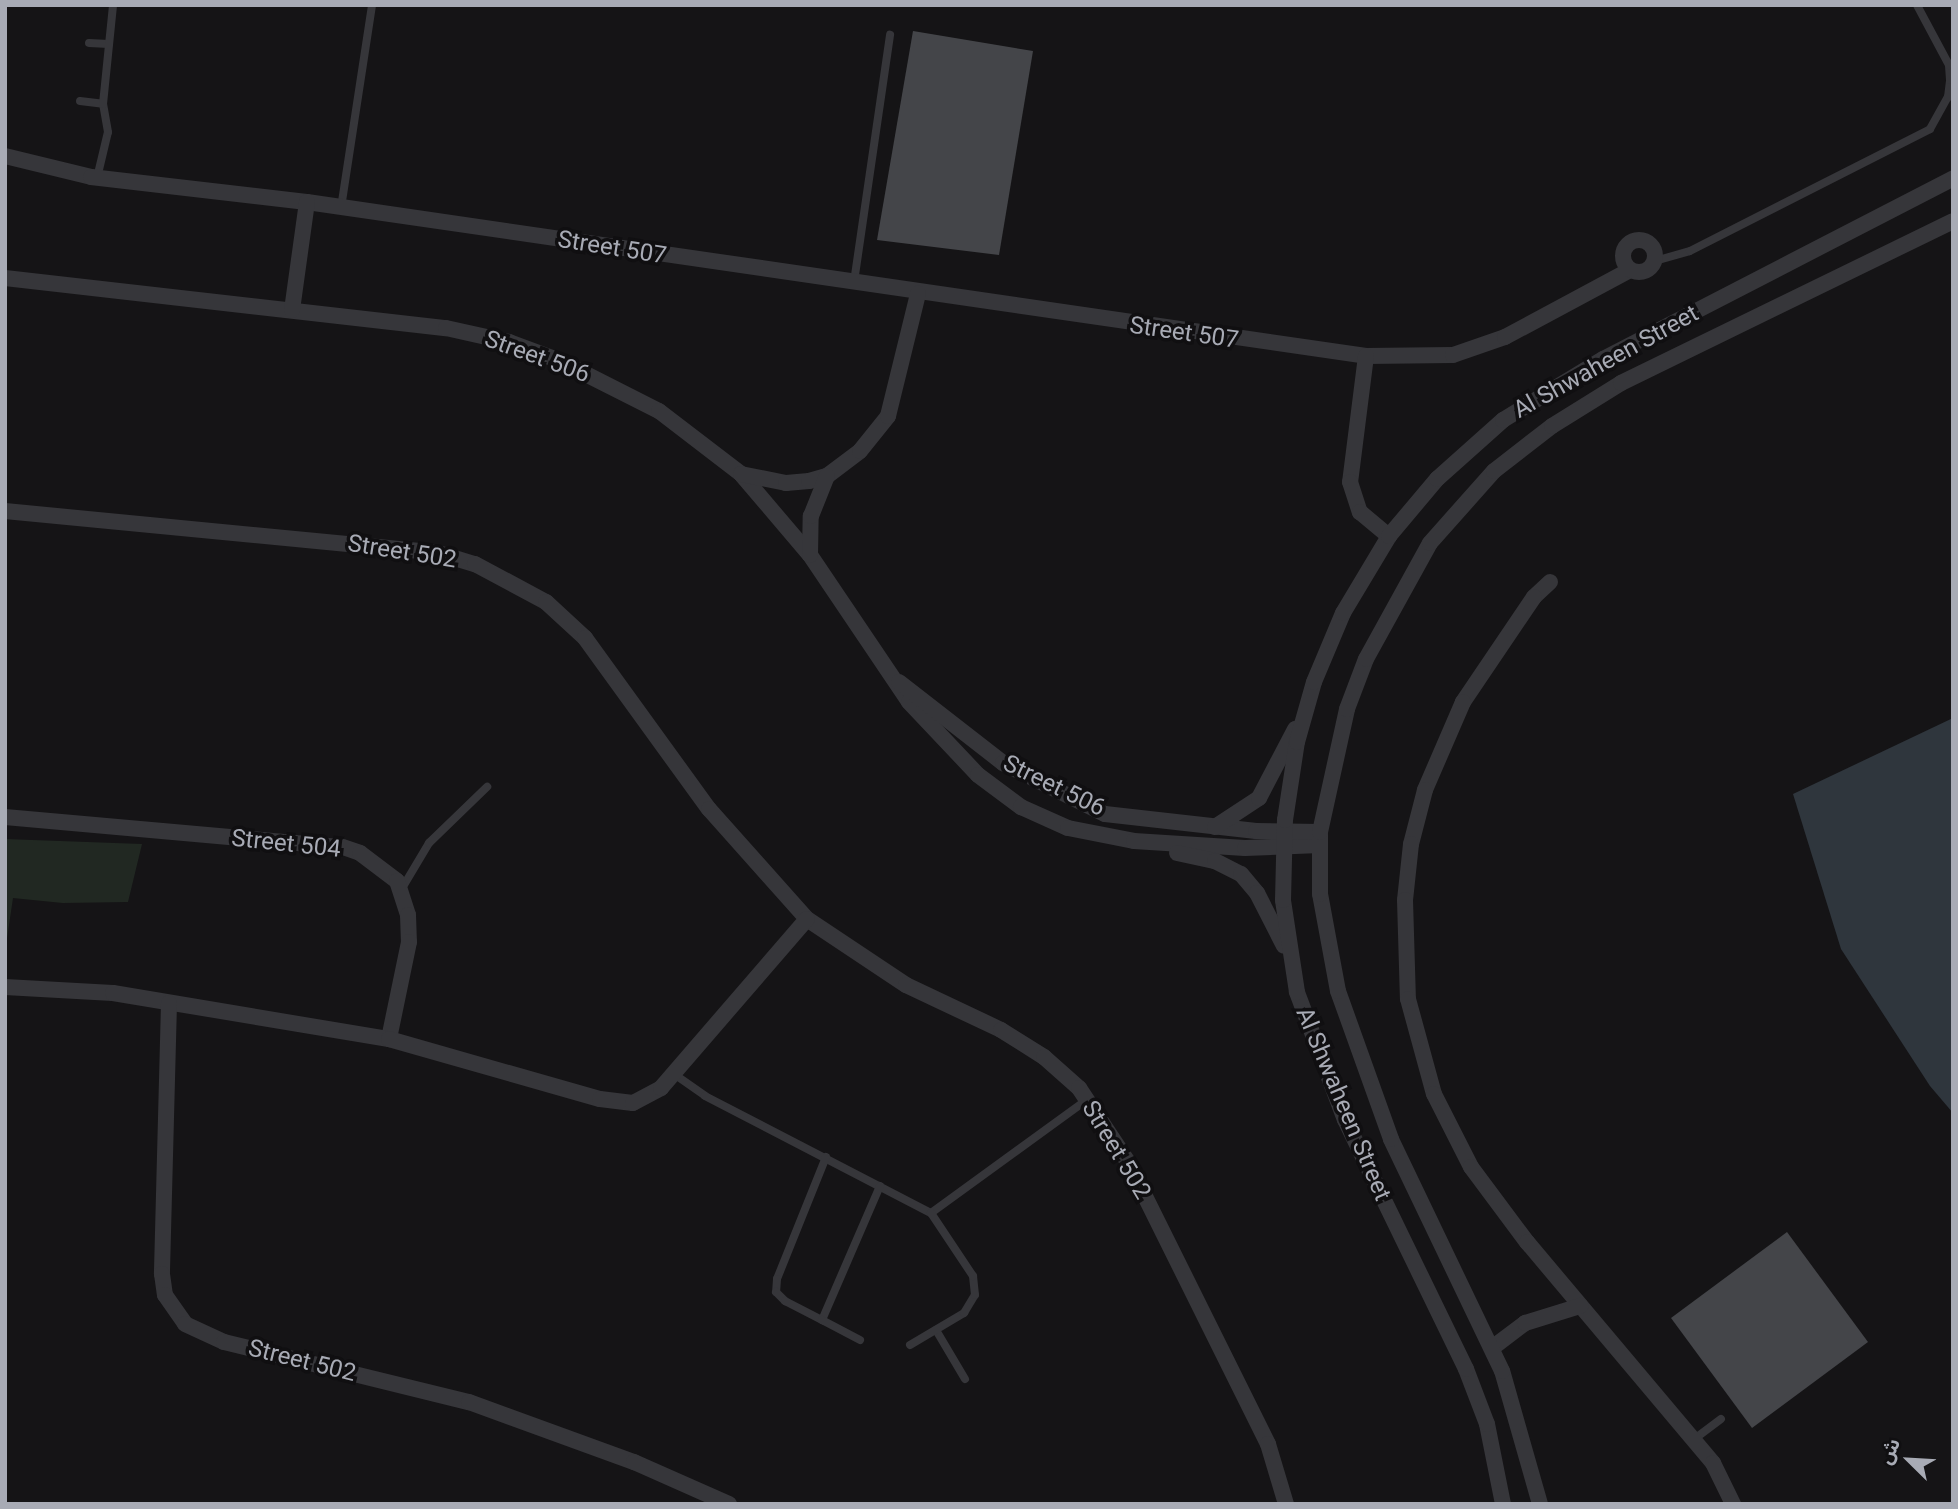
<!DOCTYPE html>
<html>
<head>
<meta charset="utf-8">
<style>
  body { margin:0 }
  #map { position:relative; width:1958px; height:1509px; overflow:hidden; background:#151416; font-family:Roboto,"Noto Sans Arabic",sans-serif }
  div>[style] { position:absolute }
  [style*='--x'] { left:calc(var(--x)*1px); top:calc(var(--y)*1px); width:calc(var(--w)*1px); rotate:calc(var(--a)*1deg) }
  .green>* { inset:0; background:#212822 }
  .water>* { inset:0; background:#2f363d }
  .building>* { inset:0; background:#444549 }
  .service>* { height:8px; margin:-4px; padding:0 4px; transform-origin:4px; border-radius:4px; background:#36363a }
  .minor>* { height:16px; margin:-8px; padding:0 8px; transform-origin:8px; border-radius:8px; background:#36363a }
  .minor>.ring { margin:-8px; padding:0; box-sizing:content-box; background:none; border:16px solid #36363a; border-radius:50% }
  span { translate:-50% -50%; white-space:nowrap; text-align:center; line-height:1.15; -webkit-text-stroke:7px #100f11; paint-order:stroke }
  .street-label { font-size:24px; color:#a8abb5 }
  .frame { position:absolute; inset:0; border:7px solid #a8abb5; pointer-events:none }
  .north { position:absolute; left:1874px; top:1425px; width:70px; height:70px; -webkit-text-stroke:5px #100f11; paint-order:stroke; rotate:294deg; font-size:19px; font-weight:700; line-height:28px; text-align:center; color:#a8abb5 }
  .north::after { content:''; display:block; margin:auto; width:24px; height:32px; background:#a8abb5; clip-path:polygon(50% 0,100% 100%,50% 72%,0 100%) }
</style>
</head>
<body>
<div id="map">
  <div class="green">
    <i style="clip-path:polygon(5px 839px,142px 844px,128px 902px,63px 903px,13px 898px,5px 952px)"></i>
  </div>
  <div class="water">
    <i style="clip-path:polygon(1953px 718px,1953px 1113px,1930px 1086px,1841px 949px,1793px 794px)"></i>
  </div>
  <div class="building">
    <i style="clip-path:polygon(913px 31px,1033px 51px,999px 255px,877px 240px)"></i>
    <i style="clip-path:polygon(1787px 1232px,1868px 1342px,1752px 1428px,1671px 1318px)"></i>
  </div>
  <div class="service">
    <i style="--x:89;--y:43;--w:20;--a:3"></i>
    <i style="--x:80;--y:101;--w:23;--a:7"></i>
    <i style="--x:97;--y:178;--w:47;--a:-76.6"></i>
    <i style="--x:108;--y:132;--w:28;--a:-100"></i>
    <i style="--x:103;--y:104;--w:100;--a:-84.2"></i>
    <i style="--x:341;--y:208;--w:205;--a:-81.3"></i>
    <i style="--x:1655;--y:261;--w:36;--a:-16"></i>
    <i style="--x:1690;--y:251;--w:269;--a:-26.9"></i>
    <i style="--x:1930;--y:129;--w:37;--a:-61"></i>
    <i style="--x:1948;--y:97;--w:17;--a:-83"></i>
    <i style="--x:1950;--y:80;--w:15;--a:-94"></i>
    <i style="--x:1949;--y:65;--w:68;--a:-118.1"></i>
    <i style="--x:854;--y:282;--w:250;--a:-81.7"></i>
    <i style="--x:401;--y:890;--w:55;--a:-59.2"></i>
    <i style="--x:429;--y:843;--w:81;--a:-44"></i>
    <i style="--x:674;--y:1074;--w:38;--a:35"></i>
    <i style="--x:705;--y:1096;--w:254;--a:27.4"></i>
    <i style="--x:931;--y:1213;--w:194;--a:-36"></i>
    <i style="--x:826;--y:1157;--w:131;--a:111.9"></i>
    <i style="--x:777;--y:1279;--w:13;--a:94"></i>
    <i style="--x:776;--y:1292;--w:13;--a:45"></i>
    <i style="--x:785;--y:1301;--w:42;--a:27.2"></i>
    <i style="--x:822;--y:1320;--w:146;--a:-66.6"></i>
    <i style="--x:822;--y:1320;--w:43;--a:27.8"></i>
    <i style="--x:936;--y:1330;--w:57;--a:59.4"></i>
    <i style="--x:910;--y:1345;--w:63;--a:-30.7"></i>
    <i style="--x:964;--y:1313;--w:21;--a:-59"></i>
    <i style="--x:975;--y:1295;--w:19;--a:-96"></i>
    <i style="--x:973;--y:1276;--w:76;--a:-123.7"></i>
    <i style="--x:1693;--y:1440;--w:35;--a:-37"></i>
  </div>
  <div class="minor">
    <i style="--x:5;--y:156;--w:89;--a:13.7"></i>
    <i style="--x:91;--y:177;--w:217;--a:6.6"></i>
    <i style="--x:307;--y:202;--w:1070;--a:8.27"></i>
    <i style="--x:1366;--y:356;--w:87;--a:-0.7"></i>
    <i style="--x:1453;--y:355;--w:55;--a:-19.1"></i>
    <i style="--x:1505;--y:337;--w:142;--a:-28.2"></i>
    <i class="ring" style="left:1623px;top:240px;width:16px;height:16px"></i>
    <i style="--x:5;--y:278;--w:444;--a:6.5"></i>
    <i style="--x:446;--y:328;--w:65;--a:12.5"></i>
    <i style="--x:509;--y:342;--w:54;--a:20.4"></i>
    <i style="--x:560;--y:361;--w:111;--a:26.8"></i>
    <i style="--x:659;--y:411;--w:103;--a:37.5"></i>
    <i style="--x:741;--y:474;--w:106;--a:49.6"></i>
    <i style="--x:810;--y:555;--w:177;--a:56"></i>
    <i style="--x:909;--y:702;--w:100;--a:46.6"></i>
    <i style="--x:978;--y:775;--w:54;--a:36.7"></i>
    <i style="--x:1021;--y:807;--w:51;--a:24.1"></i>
    <i style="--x:1068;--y:828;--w:67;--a:11.1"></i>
    <i style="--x:1134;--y:841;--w:111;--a:3.6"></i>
    <i style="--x:1245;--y:848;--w:75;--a:-2.3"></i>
    <i style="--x:292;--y:310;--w:109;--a:-82.1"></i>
    <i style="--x:1366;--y:356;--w:127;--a:97.2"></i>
    <i style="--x:1350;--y:482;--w:32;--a:72"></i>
    <i style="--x:1360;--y:512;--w:38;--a:40"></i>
    <i style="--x:741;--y:474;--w:46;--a:11.3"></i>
    <i style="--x:786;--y:483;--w:23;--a:-5"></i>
    <i style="--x:809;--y:481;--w:19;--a:-16"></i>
    <i style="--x:827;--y:476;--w:41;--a:-37.1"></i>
    <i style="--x:860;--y:451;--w:45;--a:-51.3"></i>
    <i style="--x:888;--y:416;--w:126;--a:-76.2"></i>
    <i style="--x:5;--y:511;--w:435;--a:5.5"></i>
    <i style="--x:438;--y:553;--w:39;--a:17"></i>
    <i style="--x:475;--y:564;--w:81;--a:28.2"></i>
    <i style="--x:546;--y:602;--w:53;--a:42.7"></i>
    <i style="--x:585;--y:638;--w:211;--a:54.1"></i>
    <i style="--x:709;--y:809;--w:147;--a:48.3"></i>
    <i style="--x:807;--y:919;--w:119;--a:33.7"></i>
    <i style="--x:906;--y:985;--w:105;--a:25.3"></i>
    <i style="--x:1001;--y:1030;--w:51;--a:32.1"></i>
    <i style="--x:1044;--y:1057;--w:47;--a:41.5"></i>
    <i style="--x:1079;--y:1088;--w:89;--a:56.5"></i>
    <i style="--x:1128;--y:1162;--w:315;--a:63.6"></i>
    <i style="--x:1268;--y:1444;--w:63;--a:73.3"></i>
    <i style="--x:810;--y:555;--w:39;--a:-89"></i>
    <i style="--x:811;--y:516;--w:43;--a:-68.2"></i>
    <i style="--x:1550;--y:582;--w:22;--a:137"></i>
    <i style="--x:1534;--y:597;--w:127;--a:124.1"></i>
    <i style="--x:1463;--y:702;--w:96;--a:113.4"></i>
    <i style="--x:1425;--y:790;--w:56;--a:104.5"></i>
    <i style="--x:1411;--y:844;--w:56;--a:96.1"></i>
    <i style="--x:1405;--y:900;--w:99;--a:88.3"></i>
    <i style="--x:1408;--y:999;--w:98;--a:74.7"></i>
    <i style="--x:1434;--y:1094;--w:82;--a:63.1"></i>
    <i style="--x:1471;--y:1167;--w:94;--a:53.3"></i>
    <i style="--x:1527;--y:1242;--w:289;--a:49.9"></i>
    <i style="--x:1713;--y:1463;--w:46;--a:64"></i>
    <i style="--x:899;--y:682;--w:132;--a:37.9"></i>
    <i style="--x:1003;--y:763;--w:114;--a:26.6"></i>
    <i style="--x:1105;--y:814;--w:152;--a:6.4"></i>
    <i style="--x:1256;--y:831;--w:64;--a:0.9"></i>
    <i style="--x:5;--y:817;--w:339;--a:5.1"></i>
    <i style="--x:343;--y:847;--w:18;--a:19"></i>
    <i style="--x:360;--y:853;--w:46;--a:37.1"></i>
    <i style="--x:397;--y:881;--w:36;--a:72"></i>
    <i style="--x:408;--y:915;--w:27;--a:88"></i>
    <i style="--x:409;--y:942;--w:99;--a:101.7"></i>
    <i style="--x:1215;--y:827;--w:53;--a:-33.4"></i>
    <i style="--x:1259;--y:798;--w:78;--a:-62.4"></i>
    <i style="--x:1177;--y:853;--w:39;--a:12"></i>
    <i style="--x:1215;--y:861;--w:29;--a:27"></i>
    <i style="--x:1241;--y:874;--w:25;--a:50"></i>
    <i style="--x:1257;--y:893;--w:59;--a:63"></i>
    <i style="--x:5;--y:987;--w:108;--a:3.2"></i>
    <i style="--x:113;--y:993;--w:280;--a:9.5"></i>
    <i style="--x:389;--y:1039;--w:219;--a:15.9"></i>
    <i style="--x:600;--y:1099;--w:33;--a:7"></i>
    <i style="--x:633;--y:1103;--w:32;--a:-28"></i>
    <i style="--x:661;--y:1088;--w:223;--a:-49.2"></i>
    <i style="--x:169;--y:1003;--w:271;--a:91.5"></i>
    <i style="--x:162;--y:1274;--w:21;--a:82"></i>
    <i style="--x:165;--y:1295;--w:35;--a:55"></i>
    <i style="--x:185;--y:1324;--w:43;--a:24.8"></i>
    <i style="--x:224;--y:1342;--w:252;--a:13.8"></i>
    <i style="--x:469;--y:1402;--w:176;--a:20"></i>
    <i style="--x:634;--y:1462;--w:104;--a:23.9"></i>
    <i style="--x:1492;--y:1348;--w:41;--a:-37.1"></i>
    <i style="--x:1525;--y:1323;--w:58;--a:-17.2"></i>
    <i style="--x:1503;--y:1504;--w:82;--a:-101.3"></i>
    <i style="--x:1487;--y:1424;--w:59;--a:-110.9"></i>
    <i style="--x:1466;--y:1369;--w:277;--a:-115.9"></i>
    <i style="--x:1345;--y:1120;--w:137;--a:-110.6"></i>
    <i style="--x:1297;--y:992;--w:93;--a:-98.7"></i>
    <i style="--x:1283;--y:900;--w:80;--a:-88.6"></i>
    <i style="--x:1285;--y:820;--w:79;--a:-81.3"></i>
    <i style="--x:1297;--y:742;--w:62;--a:-74.2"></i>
    <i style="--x:1314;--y:682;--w:75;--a:-67.2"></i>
    <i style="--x:1343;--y:613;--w:90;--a:-59.1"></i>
    <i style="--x:1389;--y:536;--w:75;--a:-49.9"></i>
    <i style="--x:1437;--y:479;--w:89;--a:-41.8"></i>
    <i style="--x:1503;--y:420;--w:117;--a:-31.4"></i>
    <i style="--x:1603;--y:359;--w:394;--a:-27.3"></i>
    <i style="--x:1540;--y:1504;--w:138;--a:-105.9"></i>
    <i style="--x:1502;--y:1371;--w:257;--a:-115.6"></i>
    <i style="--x:1391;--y:1139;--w:157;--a:-109.7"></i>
    <i style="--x:1338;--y:991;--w:99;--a:-100.5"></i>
    <i style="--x:1320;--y:894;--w:62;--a:-90"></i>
    <i style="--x:1320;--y:832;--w:126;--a:-77.6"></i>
    <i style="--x:1347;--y:709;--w:53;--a:-69.2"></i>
    <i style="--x:1366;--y:659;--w:132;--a:-61.1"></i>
    <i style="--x:1430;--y:543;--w:96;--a:-48.4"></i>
    <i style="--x:1494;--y:471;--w:73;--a:-37.8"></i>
    <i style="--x:1552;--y:426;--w:81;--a:-31.9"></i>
    <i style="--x:1621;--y:383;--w:369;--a:-26"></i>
  </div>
  <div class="street-label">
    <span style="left:612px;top:248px;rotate:9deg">Street 507</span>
    <span style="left:1184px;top:333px;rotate:8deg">Street 507</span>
    <span style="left:537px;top:357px;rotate:20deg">Street 506</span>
    <span style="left:1606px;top:362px;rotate:-29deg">Al Shwaheen Street</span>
    <span style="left:402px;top:552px;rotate:9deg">Street 502</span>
    <span style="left:1054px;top:786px;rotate:26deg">Street 506</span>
    <span style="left:286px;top:844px;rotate:6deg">Street 504</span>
    <span style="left:1343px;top:1104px;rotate:67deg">Al Shwaheen Street</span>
    <span style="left:1116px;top:1150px;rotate:59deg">Street 502</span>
    <span style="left:302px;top:1361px;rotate:14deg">Street 502</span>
  </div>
  <div class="frame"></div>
  <div class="north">ش</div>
</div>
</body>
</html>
